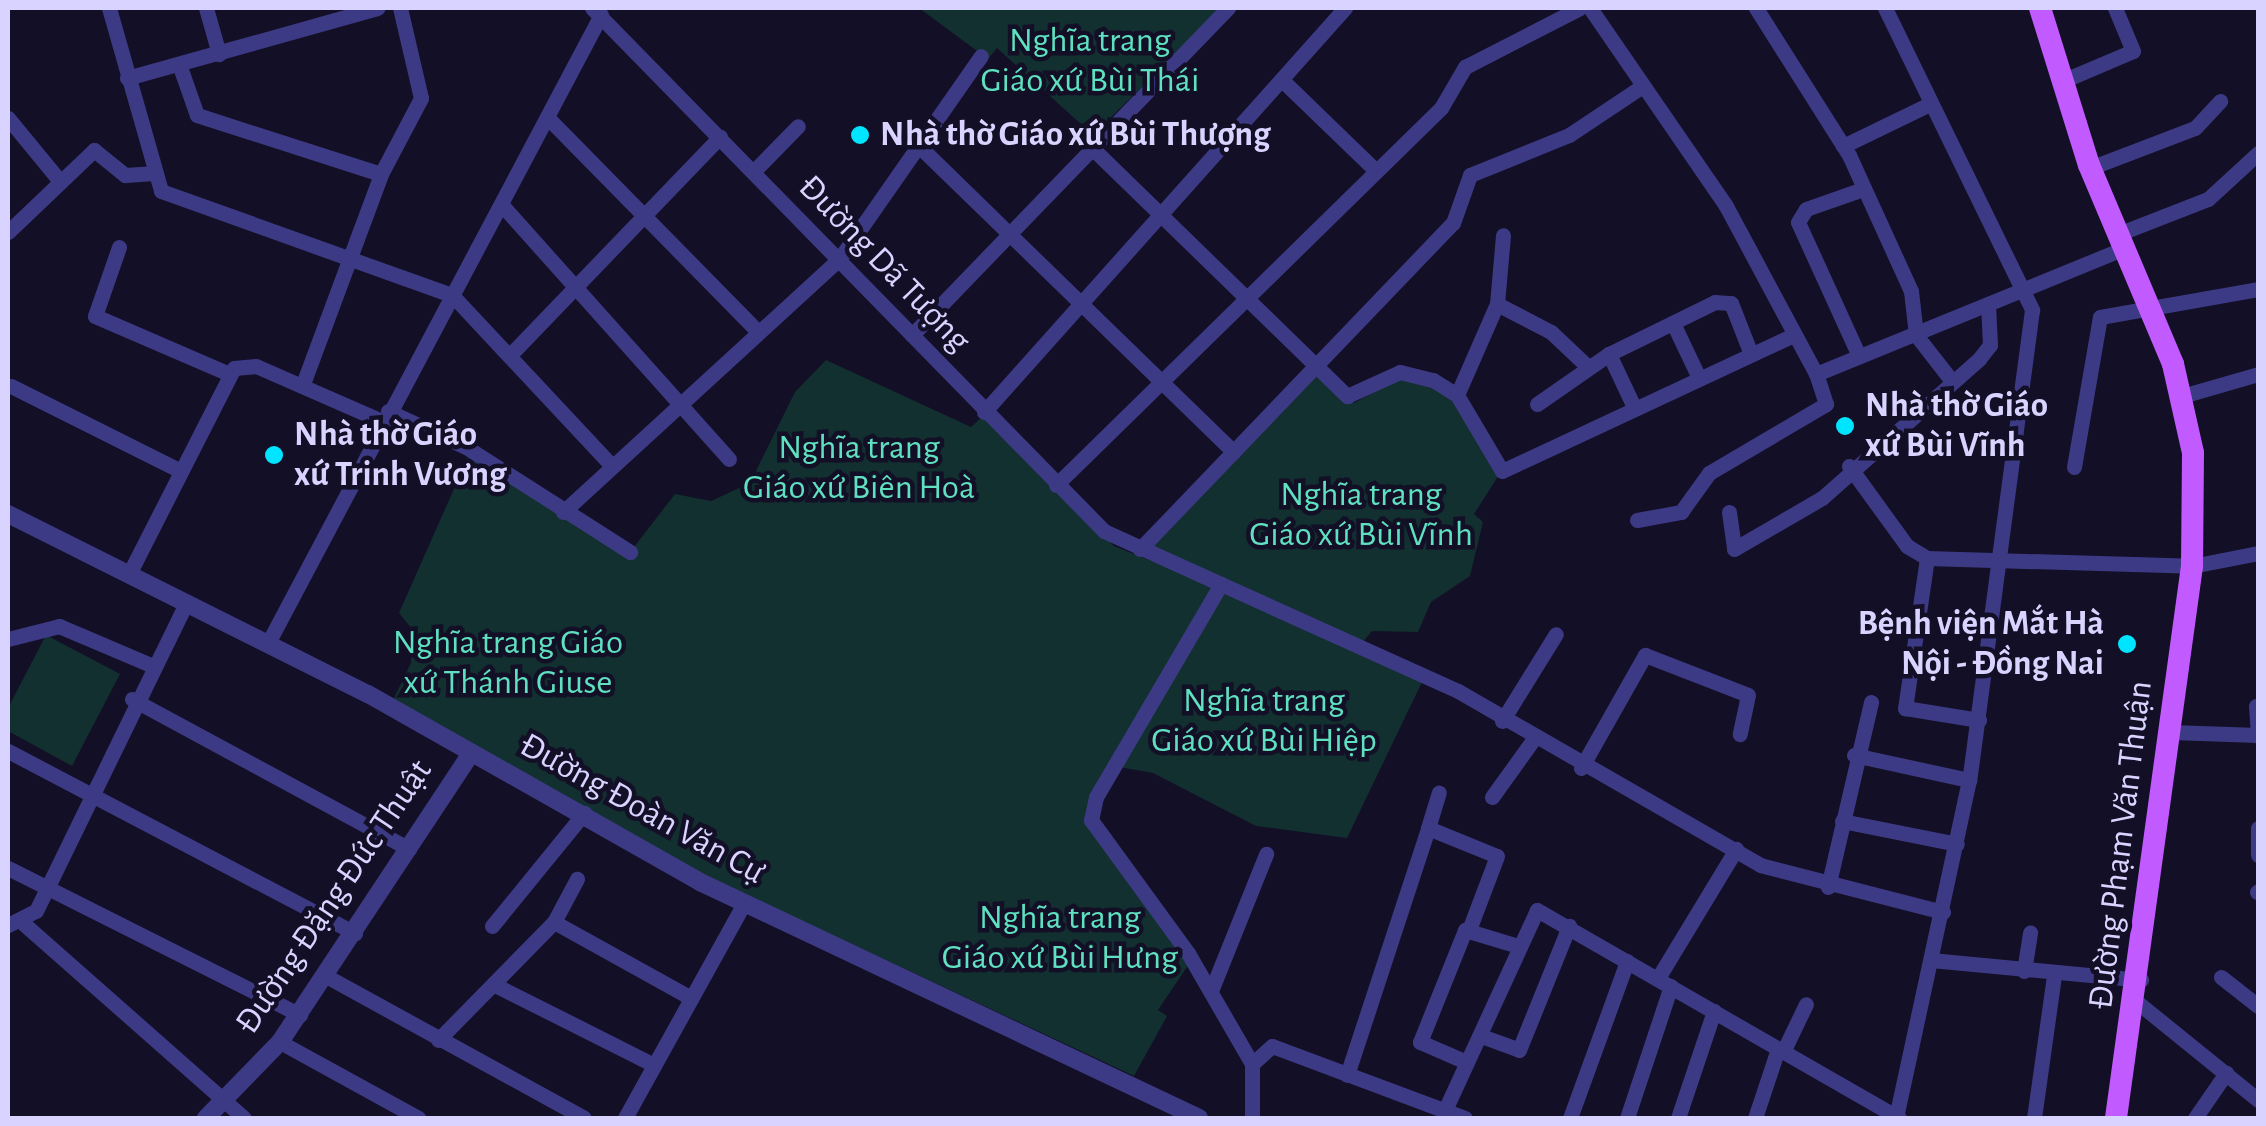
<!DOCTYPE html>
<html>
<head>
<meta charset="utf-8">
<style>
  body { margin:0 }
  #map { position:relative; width:2266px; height:1126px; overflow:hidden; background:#130f26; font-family:"Alegreya Sans",sans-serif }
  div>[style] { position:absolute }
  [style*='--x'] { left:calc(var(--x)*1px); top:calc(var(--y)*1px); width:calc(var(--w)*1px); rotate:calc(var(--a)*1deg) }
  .green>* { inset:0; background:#12302f }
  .minor>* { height:15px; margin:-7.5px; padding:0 7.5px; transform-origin:7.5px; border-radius:7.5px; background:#3d3a85 }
  .tertiary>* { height:18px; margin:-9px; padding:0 9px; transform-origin:9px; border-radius:9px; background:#3d3a85 }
  .primary>* { height:22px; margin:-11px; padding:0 11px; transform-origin:11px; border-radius:11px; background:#c25bff }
  .dots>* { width:28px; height:28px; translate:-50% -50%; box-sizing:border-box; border:5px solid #130f26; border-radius:50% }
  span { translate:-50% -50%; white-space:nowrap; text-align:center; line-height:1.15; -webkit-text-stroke:9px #130f26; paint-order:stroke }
  .park-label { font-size:35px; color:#5fe0c0 }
  .poi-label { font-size:35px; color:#d9d4ff; font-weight:700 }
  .left { translate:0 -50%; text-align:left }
  .right { translate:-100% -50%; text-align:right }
  .street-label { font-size:35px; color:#d9d4ff }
  .frame { position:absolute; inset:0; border:10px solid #d9d4ff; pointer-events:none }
</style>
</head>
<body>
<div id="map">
  <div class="green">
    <i style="clip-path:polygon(919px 8px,1222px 8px,1093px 135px,997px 48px,988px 59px)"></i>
    <i style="clip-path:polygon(826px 360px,971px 427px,982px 417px,1114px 546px,1214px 586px,1087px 809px,1189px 964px,1158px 1010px,1167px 1016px,1134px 1076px,704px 875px,393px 700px,411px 663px,412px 629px,399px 613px,469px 455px,627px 556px,675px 494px,711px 501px,750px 483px,795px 392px)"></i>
    <i style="clip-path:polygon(1318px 374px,1354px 403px,1406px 375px,1454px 399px,1499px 475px,1474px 514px,1483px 522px,1470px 576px,1431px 602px,1418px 632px,1372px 631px,1363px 642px,1148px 547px)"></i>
    <i style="clip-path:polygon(1223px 590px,1423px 680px,1347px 838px,1256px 826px,1153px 773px,1119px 767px)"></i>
    <i style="clip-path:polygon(46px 635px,120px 674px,72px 766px,8px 731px,8px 708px)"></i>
  </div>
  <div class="minor">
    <i style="--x:109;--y:8;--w:190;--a:74.1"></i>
    <i style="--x:161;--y:191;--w:309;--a:19.7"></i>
    <i style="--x:452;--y:295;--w:233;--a:46.9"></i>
    <i style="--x:206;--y:8;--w:48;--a:74.2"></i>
    <i style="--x:592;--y:8;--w:732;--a:45.61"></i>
    <i style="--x:1104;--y:531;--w:128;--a:24.4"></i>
    <i style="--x:1221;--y:584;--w:247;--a:120.4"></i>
    <i style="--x:1096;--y:797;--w:24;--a:102"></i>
    <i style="--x:1091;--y:820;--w:165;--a:53.9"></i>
    <i style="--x:1188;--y:953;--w:128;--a:60"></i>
    <i style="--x:1252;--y:1064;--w:54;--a:90"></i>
    <i style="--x:1590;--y:8;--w:240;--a:55.5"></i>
    <i style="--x:1726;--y:206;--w:191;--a:61.8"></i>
    <i style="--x:1756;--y:8;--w:174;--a:57.7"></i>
    <i style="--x:1849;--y:155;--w:149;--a:65.5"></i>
    <i style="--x:1911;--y:291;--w:44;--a:83.5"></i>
    <i style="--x:1885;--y:8;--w:336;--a:64"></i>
    <i style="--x:2032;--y:310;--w:474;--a:97.6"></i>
    <i style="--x:1969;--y:780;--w:345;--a:102.2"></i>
    <i style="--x:179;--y:64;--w:54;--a:70.6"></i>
    <i style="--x:197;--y:115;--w:193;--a:17.8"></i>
    <i style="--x:127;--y:78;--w:260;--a:-15.6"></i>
    <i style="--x:1283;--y:81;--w:125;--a:44"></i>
    <i style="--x:2060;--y:82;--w:79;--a:-23"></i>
    <i style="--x:2133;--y:51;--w:47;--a:-112.7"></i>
    <i style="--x:547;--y:117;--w:300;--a:45.5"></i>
    <i style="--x:8;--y:118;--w:80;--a:50.6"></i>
    <i style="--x:1090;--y:146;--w:359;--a:44.2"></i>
    <i style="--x:1347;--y:396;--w:58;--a:-24.4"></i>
    <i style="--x:1400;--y:372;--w:34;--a:14"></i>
    <i style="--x:1433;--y:380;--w:28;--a:32"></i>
    <i style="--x:1457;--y:395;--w:88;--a:59.4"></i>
    <i style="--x:1502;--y:471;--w:322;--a:-25"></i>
    <i style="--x:1843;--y:146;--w:94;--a:-25.8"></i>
    <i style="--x:921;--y:148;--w:436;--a:44.2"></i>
    <i style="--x:2090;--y:168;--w:112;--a:-20.9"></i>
    <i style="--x:2195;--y:128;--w:37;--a:-47"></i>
    <i style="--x:753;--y:172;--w:64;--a:-45.6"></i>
    <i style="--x:501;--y:204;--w:342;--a:48.2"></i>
    <i style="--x:8;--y:232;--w:119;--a:-43.6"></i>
    <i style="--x:94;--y:150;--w:40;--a:39"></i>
    <i style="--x:125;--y:175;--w:26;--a:-4"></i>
    <i style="--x:2118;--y:234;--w:97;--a:-21.3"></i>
    <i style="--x:2208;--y:199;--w:68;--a:-42.6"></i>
    <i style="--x:119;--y:247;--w:73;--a:109.2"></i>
    <i style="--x:95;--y:316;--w:146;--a:23.4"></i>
    <i style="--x:1497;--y:304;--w:69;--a:-85"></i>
    <i style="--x:1673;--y:323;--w:61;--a:64.7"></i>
    <i style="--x:912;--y:335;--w:455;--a:-46"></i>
    <i style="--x:1916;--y:335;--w:57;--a:52.1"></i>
    <i style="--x:510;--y:355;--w:303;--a:-46.1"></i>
    <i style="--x:1859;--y:356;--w:147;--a:-114.5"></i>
    <i style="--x:1798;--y:222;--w:15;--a:-58"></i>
    <i style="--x:1806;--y:209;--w:60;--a:-19.3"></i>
    <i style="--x:303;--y:384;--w:224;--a:-69.6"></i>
    <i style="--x:381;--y:174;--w:86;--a:-62.2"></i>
    <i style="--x:421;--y:98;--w:92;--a:-103.1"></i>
    <i style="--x:11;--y:386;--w:186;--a:26.6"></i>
    <i style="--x:1457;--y:395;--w:99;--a:-66.3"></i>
    <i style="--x:1497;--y:304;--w:61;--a:27.4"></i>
    <i style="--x:1551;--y:332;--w:48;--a:43.3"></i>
    <i style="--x:2182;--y:396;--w:79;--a:-16.1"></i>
    <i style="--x:1537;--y:404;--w:88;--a:-34.8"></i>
    <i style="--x:1634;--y:407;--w:59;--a:-115.3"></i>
    <i style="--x:1609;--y:354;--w:118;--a:-26.1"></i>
    <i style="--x:1715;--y:302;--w:16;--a:4"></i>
    <i style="--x:1731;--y:303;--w:55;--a:68.6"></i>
    <i style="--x:388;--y:411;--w:86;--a:24.8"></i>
    <i style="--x:466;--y:447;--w:195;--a:32.6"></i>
    <i style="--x:984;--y:412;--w:542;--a:-48.22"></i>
    <i style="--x:1849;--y:466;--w:99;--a:54.1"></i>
    <i style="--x:1907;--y:546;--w:23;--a:31"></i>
    <i style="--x:1927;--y:558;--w:265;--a:1.7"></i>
    <i style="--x:2192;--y:566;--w:67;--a:-11.1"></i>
    <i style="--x:2074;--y:467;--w:152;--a:-80.2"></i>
    <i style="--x:2100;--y:317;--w:160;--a:-10"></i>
    <i style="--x:1056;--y:485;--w:539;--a:-44.4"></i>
    <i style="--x:1441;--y:108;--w:48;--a:-59.7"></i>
    <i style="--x:1465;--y:67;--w:129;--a:-27.2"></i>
    <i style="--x:563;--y:512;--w:376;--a:-42.5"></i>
    <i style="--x:840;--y:258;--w:246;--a:-55.1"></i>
    <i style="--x:1729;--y:512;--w:37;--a:82"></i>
    <i style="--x:1734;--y:549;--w:102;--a:-30.1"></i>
    <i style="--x:1822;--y:498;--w:210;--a:-41.5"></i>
    <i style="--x:1979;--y:359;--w:18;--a:-52"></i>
    <i style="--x:1990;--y:345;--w:41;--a:-92.8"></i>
    <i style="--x:1637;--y:520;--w:45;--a:-10.3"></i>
    <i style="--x:1681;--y:512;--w:48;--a:-54.3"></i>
    <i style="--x:1709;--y:473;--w:136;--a:-30.5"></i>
    <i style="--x:1826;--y:404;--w:32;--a:-108"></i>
    <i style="--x:1816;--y:374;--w:333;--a:-22.2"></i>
    <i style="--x:1140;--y:549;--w:452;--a:-46.2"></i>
    <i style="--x:1453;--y:223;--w:51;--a:-70.5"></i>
    <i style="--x:1470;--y:175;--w:107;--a:-22"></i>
    <i style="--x:1569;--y:135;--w:87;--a:-33.7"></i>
    <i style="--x:1927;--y:558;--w:152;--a:98.3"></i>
    <i style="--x:1905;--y:708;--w:75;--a:9.2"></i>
    <i style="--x:129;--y:574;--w:231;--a:-63"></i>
    <i style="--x:234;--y:368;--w:22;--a:-5"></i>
    <i style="--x:256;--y:366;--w:137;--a:23.6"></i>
    <i style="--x:1221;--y:584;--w:260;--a:24.3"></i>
    <i style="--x:1458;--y:691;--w:349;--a:29.9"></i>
    <i style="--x:1760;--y:865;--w:189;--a:14.4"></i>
    <i style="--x:8;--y:639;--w:53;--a:-14.3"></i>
    <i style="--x:59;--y:626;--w:100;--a:23"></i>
    <i style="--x:268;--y:643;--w:711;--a:-62.07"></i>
    <i style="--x:132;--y:699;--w:315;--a:28.4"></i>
    <i style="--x:2256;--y:706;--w:30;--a:86"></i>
    <i style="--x:1502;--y:721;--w:102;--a:-58.2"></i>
    <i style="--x:2171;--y:732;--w:87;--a:2"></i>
    <i style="--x:8;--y:751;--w:392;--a:27.7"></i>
    <i style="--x:1854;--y:755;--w:118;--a:12.3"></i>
    <i style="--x:1581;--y:768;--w:130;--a:-60.5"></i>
    <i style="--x:1645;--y:655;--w:110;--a:21.2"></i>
    <i style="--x:1748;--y:695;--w:40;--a:102"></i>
    <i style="--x:1492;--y:797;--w:70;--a:-54.3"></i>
    <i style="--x:1842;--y:821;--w:117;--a:11.3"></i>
    <i style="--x:1428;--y:828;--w:37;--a:-73"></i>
    <i style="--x:2258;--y:828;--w:27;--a:90"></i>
    <i style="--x:8;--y:868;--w:327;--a:26.7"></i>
    <i style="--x:1828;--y:887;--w:190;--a:-76.9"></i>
    <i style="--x:2257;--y:892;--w:1;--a:-45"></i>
    <i style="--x:554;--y:922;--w:49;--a:-61.9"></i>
    <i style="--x:24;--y:924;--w:293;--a:41.4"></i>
    <i style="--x:8;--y:925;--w:31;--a:-27"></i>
    <i style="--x:36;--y:911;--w:344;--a:-64"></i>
    <i style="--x:492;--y:926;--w:146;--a:-50.8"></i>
    <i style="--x:1931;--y:960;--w:211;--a:5.4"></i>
    <i style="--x:2024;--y:971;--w:39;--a:-81"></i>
    <i style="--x:326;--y:976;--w:294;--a:28.8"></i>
    <i style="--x:2221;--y:977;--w:47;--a:38.1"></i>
    <i style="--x:1658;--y:978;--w:151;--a:-58.8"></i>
    <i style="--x:497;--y:986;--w:176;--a:26.7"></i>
    <i style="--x:1211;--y:991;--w:148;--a:-68.1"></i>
    <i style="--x:2137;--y:1002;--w:156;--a:39"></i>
    <i style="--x:1484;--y:1037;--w:37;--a:20"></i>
    <i style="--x:1519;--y:1050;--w:134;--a:-68"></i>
    <i style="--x:438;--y:1040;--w:165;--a:-45.5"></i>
    <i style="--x:554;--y:922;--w:157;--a:29"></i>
    <i style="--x:280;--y:1042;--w:158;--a:28.8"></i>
    <i style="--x:1783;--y:1052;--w:53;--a:-64.4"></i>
    <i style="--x:1464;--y:1061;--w:48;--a:-156.6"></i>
    <i style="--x:1420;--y:1042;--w:121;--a:-68.1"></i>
    <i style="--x:1465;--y:930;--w:55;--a:16.8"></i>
    <i style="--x:1252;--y:1064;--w:27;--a:-42"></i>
    <i style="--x:1272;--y:1046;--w:206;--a:20.5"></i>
    <i style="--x:1347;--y:1075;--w:260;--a:-71.8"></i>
    <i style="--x:1428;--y:828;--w:74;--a:22.1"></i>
    <i style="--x:1497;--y:856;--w:76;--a:110.8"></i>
    <i style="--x:1445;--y:1110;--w:220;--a:-65.3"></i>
    <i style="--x:1537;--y:910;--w:418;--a:29.9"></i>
    <i style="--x:625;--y:1118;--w:246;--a:-61"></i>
    <i style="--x:1570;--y:1118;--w:167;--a:-70"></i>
    <i style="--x:1627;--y:1118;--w:139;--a:-71.6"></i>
    <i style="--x:1678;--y:1118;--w:113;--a:-71.4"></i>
    <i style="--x:1755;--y:1118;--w:73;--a:-71.6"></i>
    <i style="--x:2034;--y:1118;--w:144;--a:-82"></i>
    <i style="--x:2195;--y:1118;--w:55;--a:-55.4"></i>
  </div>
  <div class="tertiary">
    <i style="--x:8;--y:514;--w:402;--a:26.6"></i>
    <i style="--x:368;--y:694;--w:382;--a:29.5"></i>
    <i style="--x:700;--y:882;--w:552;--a:25.31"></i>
    <i style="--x:206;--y:1118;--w:106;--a:-45.8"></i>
    <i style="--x:280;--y:1042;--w:346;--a:-56.5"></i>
  </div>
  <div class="primary">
    <i style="--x:2040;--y:8;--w:164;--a:72.7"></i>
    <i style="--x:2089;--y:165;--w:216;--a:67.1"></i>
    <i style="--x:2173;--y:364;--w:91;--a:77.3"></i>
    <i style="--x:2193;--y:453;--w:113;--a:90.5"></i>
    <i style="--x:2192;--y:566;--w:557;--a:97.84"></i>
  </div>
  <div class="dots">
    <i style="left:860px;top:135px;background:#00e5ff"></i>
    <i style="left:1845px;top:426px;background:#00e5ff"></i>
    <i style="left:274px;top:455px;background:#00e5ff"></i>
    <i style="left:2127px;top:644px;background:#00e5ff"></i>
  </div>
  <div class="park-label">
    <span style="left:1090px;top:61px">Nghĩa trang<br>Giáo xứ Bùi Thái</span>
    <span style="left:859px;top:468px">Nghĩa trang<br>Giáo xứ Biên Hoà</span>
    <span style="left:1361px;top:515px">Nghĩa trang<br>Giáo xứ Bùi Vĩnh</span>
    <span style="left:508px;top:663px">Nghĩa trang Giáo<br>xứ Thánh Giuse</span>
    <span style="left:1264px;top:721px">Nghĩa trang<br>Giáo xứ Bùi Hiệp</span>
    <span style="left:1060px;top:938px">Nghĩa trang<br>Giáo xứ Bùi Hưng</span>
  </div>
  <div class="poi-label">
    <span class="left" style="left:880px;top:135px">Nhà thờ Giáo xứ Bùi Thượng</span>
    <span class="left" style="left:1865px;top:426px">Nhà thờ Giáo<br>xứ Bùi Vĩnh</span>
    <span class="left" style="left:294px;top:455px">Nhà thờ Giáo<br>xứ Trinh Vương</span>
    <span class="right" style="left:2104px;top:644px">Bệnh viện Mắt Hà<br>Nội - Đồng Nai</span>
  </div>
  <div class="street-label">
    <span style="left:884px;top:264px;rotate:46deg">Đường Dã Tượng</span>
    <span style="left:642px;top:809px;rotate:29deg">Đường Đoàn Văn Cự</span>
    <span style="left:2121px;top:845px;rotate:-83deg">Đường Phạm Văn Thuận</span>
    <span style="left:334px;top:897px;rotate:-56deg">Đường Đặng Đức Thuật</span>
  </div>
  <div class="frame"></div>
</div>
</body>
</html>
